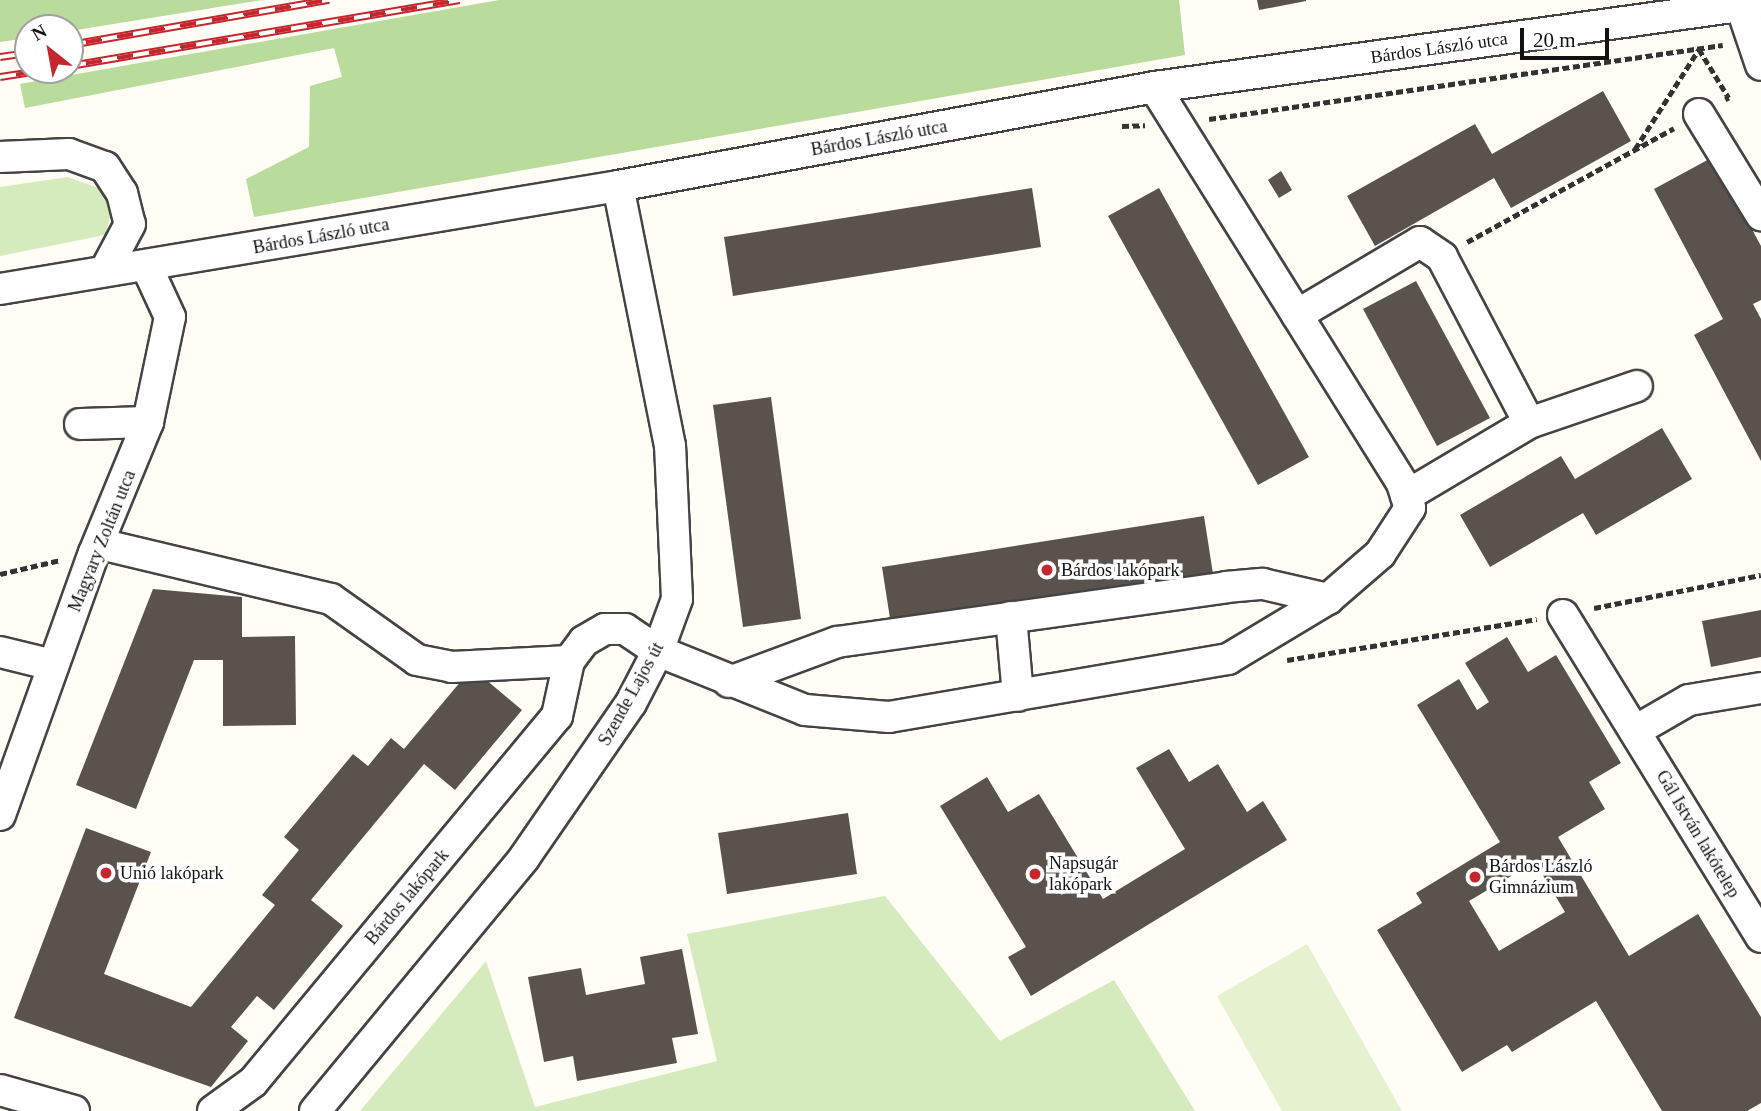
<!DOCTYPE html>
<html>
<head>
<meta charset="utf-8">
<style>
  body { margin:0 }
  #map { position:relative; width:1761px; height:1111px; overflow:hidden; background:#fffdf5; font-family:Georgia,serif }
  div>[style] { position:absolute }
  [style*='--x'] { left:calc(var(--x)*1px); top:calc(var(--y)*1px); width:calc(var(--w)*1px); rotate:calc(var(--a)*1deg) }
  .green>* { inset:0; background:#d5ebbd }
  .forest>* { inset:0; background:#b9dc9c }
  .pitch>* { inset:0; background:#e6f2cf }
  .building>* { inset:0; background:#5a524d }
  .path>* { height:4.5px; margin-top:-2.25px; transform-origin:0; background:repeating-linear-gradient(90deg,#333 0 7px,transparent 0 10.5px) }
  .roads { filter:drop-shadow(2px 0 #444) drop-shadow(-2px 0 #444) drop-shadow(0 2px #444) drop-shadow(0 -2px #444) }
  .minor>* { height:30px; margin:-15px; padding:0 15px; transform-origin:15px; border-radius:15px; background:#fff }
  .rail>* { height:8px; margin-top:-4px; transform-origin:0; background:repeating-linear-gradient(90deg,#fff 0 16px,#c4262e 0 32px); box-sizing:border-box; border-block:2px solid #c4262e }
  .dots>* { width:19px; height:19px; translate:-50% -50%; box-sizing:border-box; border:4px solid #fff; border-radius:50% }
  span { translate:-50% -50%; white-space:nowrap; text-align:center; line-height:1.15; -webkit-text-stroke:7px #fff; paint-order:stroke }
  .street-label { font-size:18px; color:#111 }
  .poi-label { font-size:18px; color:#111 }
  .left { translate:0 -50%; text-align:left }
  .north { position:absolute; left:14px; top:14px; width:70px; height:70px; box-sizing:border-box; background:#fff; border:2px solid #a0a0a0; border-radius:50%; rotate:329deg; font-size:19px; font-weight:700; line-height:28px; text-align:center; color:#111 }
  .north::after { content:''; display:block; margin:auto; width:24px; height:32px; background:#c4262e; clip-path:polygon(50% 0,100% 100%,50% 72%,0 100%) }
  .scale { position:absolute; left:1520px; top:28px; width:89px; height:32px; box-sizing:border-box; border:4px solid #111; border-top:0; padding-left:9px; font-size:21px; line-height:24px; white-space:nowrap; color:#111; -webkit-text-stroke:5px #fff; paint-order:stroke }
</style>
</head>
<body>
<div id="map">
  <div class="green">
    <i style="clip-path:polygon(68px 177px,101px 189px,112px 211px,105px 235px,0 256px,0 187px)"></i>
    <i style="clip-path:polygon(885px 896px,1000px 1041px,1114px 980px,1195px 1111px,360px 1111px,486px 961px,535px 1107px,717px 1061px,687px 934px)"></i>
  </div>
  <div class="forest">
    <i style="clip-path:polygon(0 0,263px 0,70px 31px,28px 28px,28px 38px,0 42px)"></i>
    <i style="clip-path:polygon(499px 0,1179px 0,1185px 55px,254px 217px,246px 179px,309px 147px,310px 86px,342px 77px,334px 48px,25px 108px,20px 84px)"></i>
  </div>
  <div class="pitch">
    <i style="clip-path:polygon(1307px 944px,1402px 1111px,1282px 1111px,1217px 996px)"></i>
  </div>
  <div class="building">
    <i style="clip-path:polygon(1257px 0,1306px 0,1306px 1px,1259px 10px)"></i>
    <i style="clip-path:polygon(1603px 91px,1631px 141px,1511px 208px,1494px 178px,1375px 246px,1347px 196px,1475px 124px,1492px 154px)"></i>
    <i style="clip-path:polygon(1713px 157px,1761px 246px,1761px 300px,1753px 304px,1761px 319px,1761px 461px,1694px 335px,1723px 319px,1654px 189px)"></i>
    <i style="clip-path:polygon(1281px 171px,1292px 190px,1279px 198px,1268px 180px)"></i>
    <i style="clip-path:polygon(1032px 188px,1041px 247px,733px 296px,724px 237px)"></i>
    <i style="clip-path:polygon(1159px 188px,1309px 457px,1258px 485px,1108px 216px)"></i>
    <i style="clip-path:polygon(1416px 281px,1490px 418px,1437px 446px,1363px 309px)"></i>
    <i style="clip-path:polygon(771px 397px,801px 619px,743px 627px,713px 405px)"></i>
    <i style="clip-path:polygon(1662px 428px,1692px 479px,1596px 535px,1583px 513px,1490px 567px,1460px 515px,1561px 456px,1575px 479px)"></i>
    <i style="clip-path:polygon(1204px 516px,1213px 574px,891px 625px,882px 567px)"></i>
    <i style="clip-path:polygon(153px 589px,242px 597px,242px 637px,295px 636px,296px 725px,223px 726px,223px 660px,194px 660px,136px 809px,76px 785px)"></i>
    <i style="clip-path:polygon(1761px 610px,1761px 657px,1711px 667px,1702px 621px)"></i>
    <i style="clip-path:polygon(evenodd,1507px 637px,1528px 672px,1556px 655px,1621px 763px,1589px 782px,1605px 809px,1558px 837px,1629px 956px,1698px 914px,1761px 1017px,1761px 1103px,1747px 1111px,1662px 1111px,1596px 1001px,1512px 1052px,1507px 1045px,1462px 1072px,1377px 930px,1422px 903px,1416px 893px,1500px 842px,1417px 705px,1459px 679px,1477px 710px,1489px 702px,1465px 663px,1507px 637px,1535px 862px,1565px 912px,1499px 951px,1469px 901px,1535px 862px)"></i>
    <i style="clip-path:polygon(472px 668px,522px 710px,455px 790px,424px 764px,311px 900px,343px 926px,274px 1010px,257px 996px,231px 1027px,248px 1041px,211px 1087px,14px 1018px,86px 828px,151px 852px,104px 974px,191px 1007px,275px 905px,262px 895px,299px 850px,284px 837px,353px 754px,368px 766px,391px 738px,404px 749px)"></i>
    <i style="clip-path:polygon(1169px 749px,1189px 782px,1218px 764px,1247px 812px,1263px 801px,1287px 840px,1031px 996px,1008px 957px,1026px 947px,940px 806px,987px 777px,1008px 812px,1039px 794px,1103px 899px,1185px 849px,1136px 768px)"></i>
    <i style="clip-path:polygon(848px 813px,857px 874px,727px 894px,718px 833px)"></i>
    <i style="clip-path:polygon(682px 949px,698px 1034px,672px 1038px,677px 1063px,577px 1081px,573px 1056px,544px 1062px,528px 977px,581px 968px,586px 995px,645px 984px,640px 957px)"></i>
  </div>
  <div class="path">
    <i style="--x:1209;--y:119;--w:519;--a:-8.19"></i>
    <i style="--x:1122;--y:126;--w:23;--a:-2"></i>
    <i style="--x:1635;--y:149;--w:119;--a:-57.4"></i>
    <i style="--x:1699;--y:49;--w:57;--a:58.5"></i>
    <i style="--x:1729;--y:98;--w:4;--a:153"></i>
    <i style="--x:1467;--y:242;--w:236;--a:-28.8"></i>
    <i style="--x:0;--y:574;--w:62;--a:-13.1"></i>
    <i style="--x:1594;--y:608;--w:170;--a:-11.2"></i>
    <i style="--x:1287;--y:660;--w:253;--a:-9.3"></i>
  </div>
  <div class="roads">
    <div class="minor">
      <i style="--x:1741;--y:6;--w:62;--a:71.3"></i>
      <i style="--x:1699;--y:114;--w:119;--a:58.5"></i>
      <i style="--x:0;--y:157;--w:69;--a:-2.5"></i>
      <i style="--x:69;--y:154;--w:38;--a:20"></i>
      <i style="--x:105;--y:167;--w:31;--a:57"></i>
      <i style="--x:122;--y:193;--w:32;--a:76"></i>
      <i style="--x:130;--y:224;--w:53;--a:118"></i>
      <i style="--x:0;--y:289;--w:627;--a:-9.46"></i>
      <i style="--x:618;--y:186;--w:546;--a:-10.45"></i>
      <i style="--x:1155;--y:87;--w:612;--a:-7.89"></i>
      <i style="--x:1297;--y:315;--w:143;--a:-30.7"></i>
      <i style="--x:1420;--y:242;--w:27;--a:34"></i>
      <i style="--x:1442;--y:257;--w:187;--a:62.3"></i>
      <i style="--x:1529;--y:423;--w:143;--a:149.3"></i>
      <i style="--x:1529;--y:423;--w:114;--a:-18.9"></i>
      <i style="--x:80;--y:424;--w:68;--a:-1.7"></i>
      <i style="--x:100;--y:544;--w:237;--a:13.4"></i>
      <i style="--x:331;--y:599;--w:105;--a:35.3"></i>
      <i style="--x:417;--y:660;--w:36;--a:11"></i>
      <i style="--x:452;--y:667;--w:117;--a:-2.9"></i>
      <i style="--x:1563;--y:615;--w:378;--a:58.4"></i>
      <i style="--x:1011;--y:617;--w:79;--a:84.9"></i>
      <i style="--x:0;--y:652;--w:55;--a:13.8"></i>
      <i style="--x:729;--y:682;--w:115;--a:-20.3"></i>
      <i style="--x:837;--y:642;--w:393;--a:-8"></i>
      <i style="--x:1226;--y:587;--w:37;--a:-5"></i>
      <i style="--x:1263;--y:584;--w:67;--a:13"></i>
      <i style="--x:1635;--y:731;--w:62;--a:-29.9"></i>
      <i style="--x:1689;--y:700;--w:73;--a:-9.5"></i>
      <i style="--x:0;--y:815;--w:278;--a:-70.3"></i>
      <i style="--x:94;--y:553;--w:142;--a:-67.6"></i>
      <i style="--x:148;--y:422;--w:107;--a:-78.2"></i>
      <i style="--x:170;--y:317;--w:57;--a:-114.8"></i>
      <i style="--x:0;--y:1090;--w:77;--a:15.8"></i>
      <i style="--x:213;--y:1111;--w:49;--a:-35.9"></i>
      <i style="--x:253;--y:1082;--w:476;--a:-50.3"></i>
      <i style="--x:557;--y:716;--w:56;--a:-77.7"></i>
      <i style="--x:569;--y:661;--w:25;--a:-53"></i>
      <i style="--x:584;--y:641;--w:24;--a:-30"></i>
      <i style="--x:605;--y:629;--w:20;--a:0"></i>
      <i style="--x:625;--y:629;--w:40;--a:34"></i>
      <i style="--x:658;--y:651;--w:158;--a:21.9"></i>
      <i style="--x:805;--y:710;--w:84;--a:4.8"></i>
      <i style="--x:889;--y:717;--w:344;--a:-9.7"></i>
      <i style="--x:1228;--y:659;--w:117;--a:-31"></i>
      <i style="--x:1328;--y:599;--w:69;--a:-40.9"></i>
      <i style="--x:1380;--y:554;--w:55;--a:-56.9"></i>
      <i style="--x:1410;--y:508;--w:26;--a:-108"></i>
      <i style="--x:1402;--y:483;--w:467;--a:-122"></i>
      <i style="--x:315;--y:1111;--w:328;--a:-50.4"></i>
      <i style="--x:524;--y:858;--w:188;--a:-55.4"></i>
      <i style="--x:631;--y:703;--w:59;--a:-62.6"></i>
      <i style="--x:658;--y:651;--w:55;--a:-69.9"></i>
      <i style="--x:677;--y:599;--w:153;--a:-92.6"></i>
      <i style="--x:670;--y:446;--w:265;--a:-101.3"></i>
    </div>
  </div>
  <div class="rail">
    <i style="--x:70;--y:45;--w:263;--a:-9.9"></i>
    <i style="--x:0;--y:57;--w:28;--a:-8"></i>
    <i style="--x:70;--y:66;--w:395;--a:-9.6"></i>
    <i style="--x:0;--y:77;--w:47;--a:-8.7"></i>
  </div>
  <div class="dots">
    <i style="left:1047px;top:570px;background:#c4262e"></i>
    <i style="left:106px;top:873px;background:#c4262e"></i>
    <i style="left:1035px;top:874px;background:#c4262e"></i>
    <i style="left:1475px;top:877px;background:#c4262e"></i>
  </div>
  <div class="street-label">
    <span style="left:1439px;top:48px;rotate:-8deg">Bárdos László utca</span>
    <span style="left:879px;top:138px;rotate:-10deg">Bárdos László utca</span>
    <span style="left:321px;top:236px;rotate:-10deg">Bárdos László utca</span>
    <span style="left:102px;top:541px;rotate:-68deg">Magyary Zoltán utca</span>
    <span style="left:631px;top:694px;rotate:-61deg">Szende Lajos út</span>
    <span style="left:1698px;top:834px;rotate:59deg">Gál István lakótelep</span>
    <span style="left:407px;top:897px;rotate:-50deg">Bárdos lakópark</span>
  </div>
  <div class="poi-label">
    <span class="left" style="left:1061px;top:570px">Bárdos lakópark</span>
    <span class="left" style="left:1049px;top:874px">Napsugár<br>lakópark</span>
    <span class="left" style="left:1489px;top:877px">Bárdos László<br>Gimnázium</span>
    <span class="left" style="left:120px;top:873px">Unió lakópark</span>
  </div>
  <div class="north">N</div>
  <div class="scale">20 m</div>
</div>
</body>
</html>
